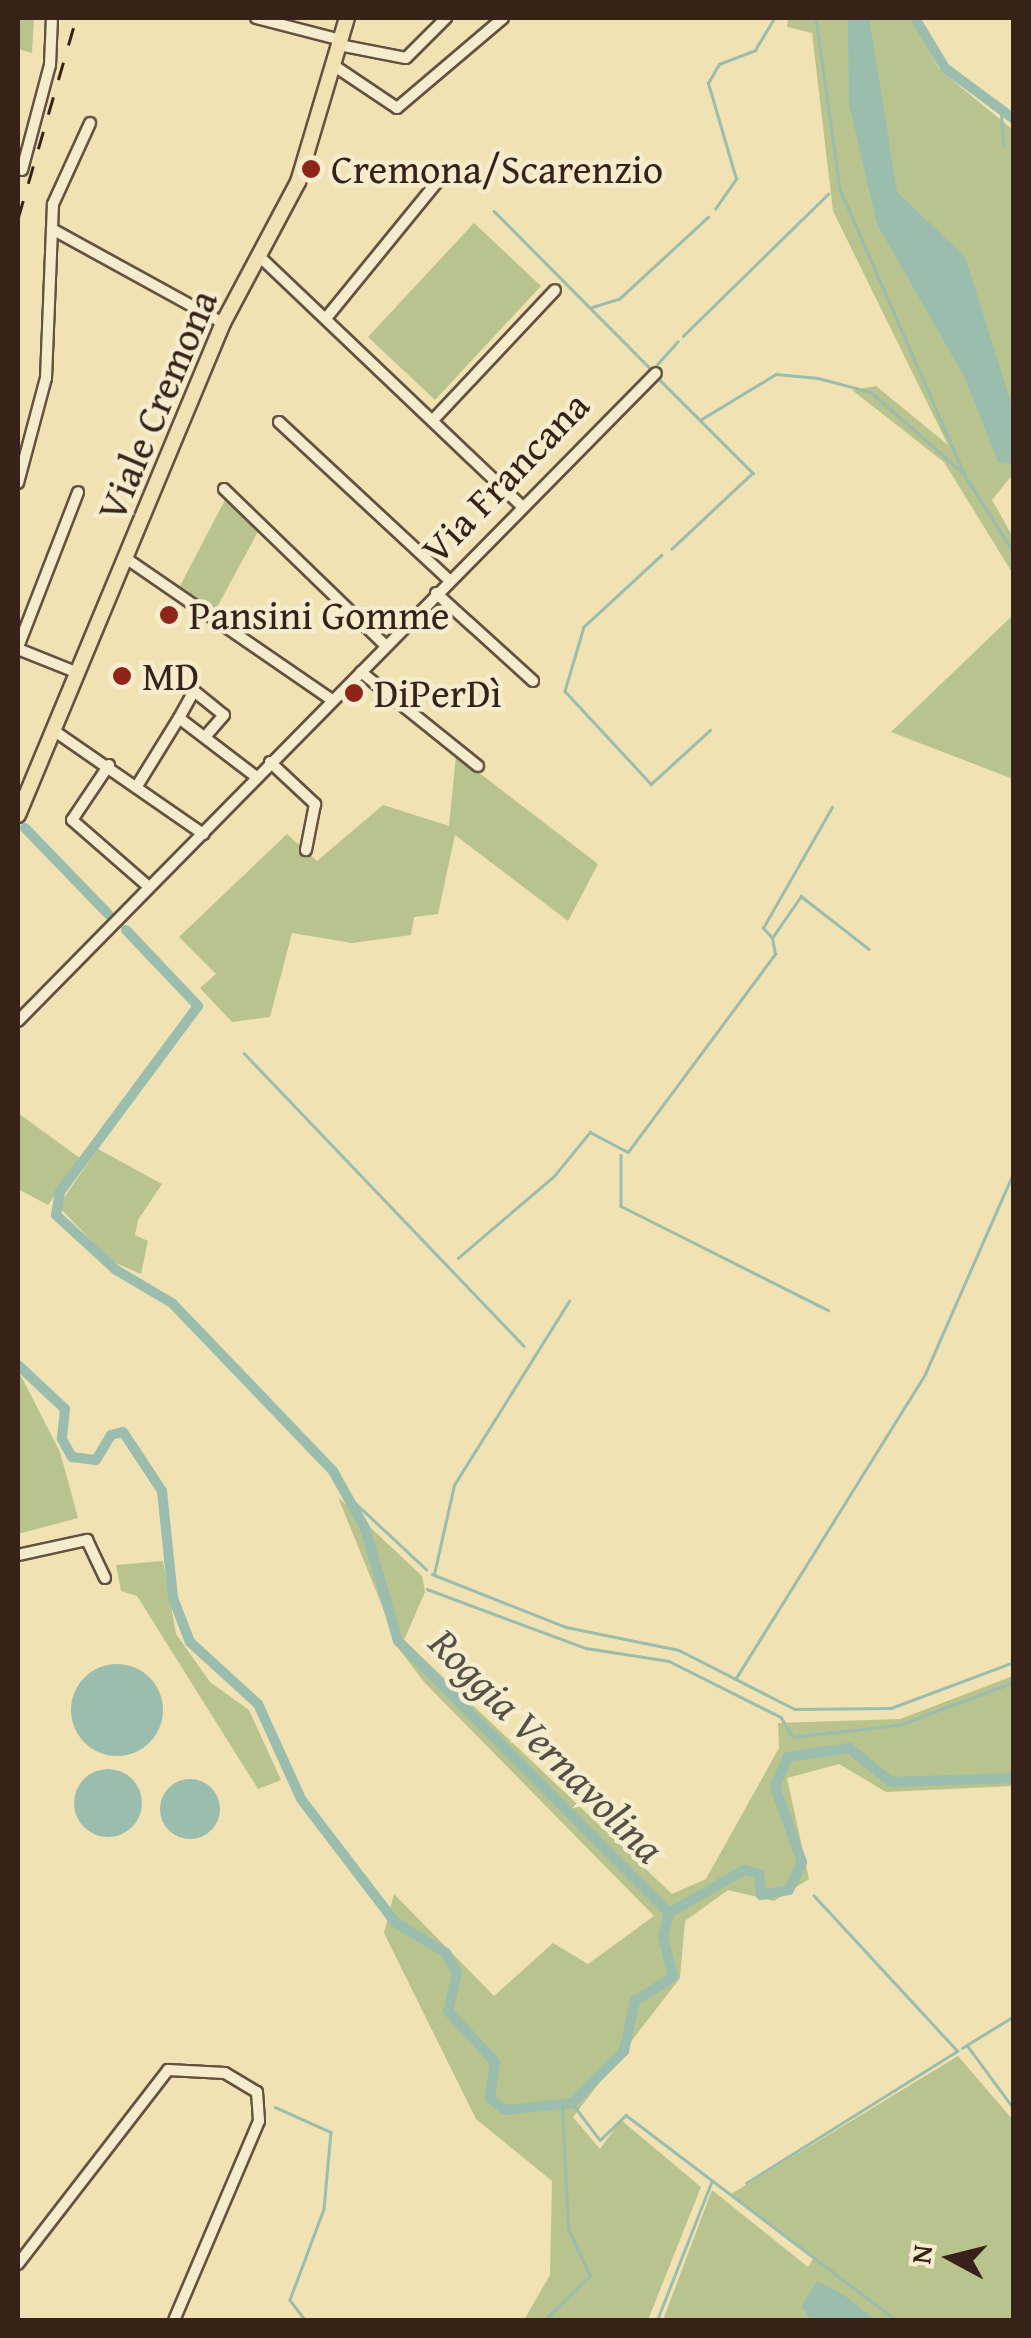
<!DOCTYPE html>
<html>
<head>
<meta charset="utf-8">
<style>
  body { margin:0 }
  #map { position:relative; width:1031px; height:2338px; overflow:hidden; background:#f0e2b3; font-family:"Gentium Book Plus",serif }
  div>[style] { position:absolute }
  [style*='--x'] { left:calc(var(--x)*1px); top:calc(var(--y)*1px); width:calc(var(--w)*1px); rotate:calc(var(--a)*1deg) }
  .green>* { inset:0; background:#b8c38d }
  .water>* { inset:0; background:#9abdae }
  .round { border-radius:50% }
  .stream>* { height:2.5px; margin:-1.25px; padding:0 1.25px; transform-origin:1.25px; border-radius:1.25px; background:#9abdae }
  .canal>* { height:10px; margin:-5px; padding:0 5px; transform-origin:5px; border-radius:5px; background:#9abdae }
  .roads { filter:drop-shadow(2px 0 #645240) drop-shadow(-2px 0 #645240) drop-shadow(0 2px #645240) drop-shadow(0 -2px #645240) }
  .minor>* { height:10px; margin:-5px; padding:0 5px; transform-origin:5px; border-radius:5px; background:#f5ecce }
  .major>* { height:14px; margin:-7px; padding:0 7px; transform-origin:7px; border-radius:7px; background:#f0e2b3 }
  .rail>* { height:2.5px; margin-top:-1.25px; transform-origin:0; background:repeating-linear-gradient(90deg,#362219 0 18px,transparent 0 36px) }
  .dots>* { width:28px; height:28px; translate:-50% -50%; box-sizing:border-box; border:5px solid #f5ecce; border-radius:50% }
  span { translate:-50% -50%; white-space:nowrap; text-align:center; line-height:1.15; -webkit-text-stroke:9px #f5ecce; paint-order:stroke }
  .poi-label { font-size:40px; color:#362219 }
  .left { translate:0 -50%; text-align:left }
  .street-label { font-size:40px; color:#362219 }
  .water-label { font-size:42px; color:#545046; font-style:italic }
  .frame { position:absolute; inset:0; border:20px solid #362219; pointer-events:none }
  .north { position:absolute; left:901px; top:2208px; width:100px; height:100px; -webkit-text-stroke:8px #f5ecce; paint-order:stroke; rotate:277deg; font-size:28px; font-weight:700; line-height:40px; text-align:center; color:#362219 }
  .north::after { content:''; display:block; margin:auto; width:35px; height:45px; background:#362219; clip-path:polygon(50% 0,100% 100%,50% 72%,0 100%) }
</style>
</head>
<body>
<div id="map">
  <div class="green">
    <i style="clip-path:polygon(18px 18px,34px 18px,32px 53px,18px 49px)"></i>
    <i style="clip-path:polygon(788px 18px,911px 18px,939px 69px,1013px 130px,1013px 474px,992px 500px,1013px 537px,1013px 574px,944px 462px,852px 390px,876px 386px,948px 445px,833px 211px,812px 33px,787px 27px)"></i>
    <i style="clip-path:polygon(474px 223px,541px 286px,435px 400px,368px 337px)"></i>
    <i style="clip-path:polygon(226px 498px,261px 526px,215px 611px,180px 586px)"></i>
    <i style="clip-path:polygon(1013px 615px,1013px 779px,891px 732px)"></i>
    <i style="clip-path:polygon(456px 755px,598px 864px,568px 921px,455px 835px,438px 914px,414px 917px,411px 935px,352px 943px,292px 933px,270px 1017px,232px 1022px,200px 988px,216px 974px,179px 937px,287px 834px,317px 861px,383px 805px,449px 826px)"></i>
    <i style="clip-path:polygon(18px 1113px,81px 1159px,48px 1205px,18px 1189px)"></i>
    <i style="clip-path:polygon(98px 1149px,162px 1184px,138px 1220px,135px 1235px,148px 1241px,141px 1274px,111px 1261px,58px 1206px)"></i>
    <i style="clip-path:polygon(18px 1370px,60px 1452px,78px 1518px,18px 1534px)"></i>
    <i style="clip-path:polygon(338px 1497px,422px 1576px,425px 1592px,404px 1640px,672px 1894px,706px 1879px,779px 1748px,778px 1723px,900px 1719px,1013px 1676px,1013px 1786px,886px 1792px,839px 1764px,787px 1778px,809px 1879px,774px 1901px,728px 1890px,685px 1921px,680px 1978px,573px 2117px,600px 2149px,621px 2120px,701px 2187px,648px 2320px,524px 2320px,550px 2275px,552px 2181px,476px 2119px,384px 1933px,394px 1894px,494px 1996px,553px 1943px,588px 1964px,654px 1916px,424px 1682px,400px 1650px)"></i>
    <i style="clip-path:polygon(163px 1561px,176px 1634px,210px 1682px,249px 1710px,281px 1780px,258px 1789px,137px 1596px,121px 1591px,116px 1565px)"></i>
    <i style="clip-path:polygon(958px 2056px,1013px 2120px,1013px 2320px,663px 2320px,712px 2190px,808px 2267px,814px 2257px,731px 2194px)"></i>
  </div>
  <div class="water">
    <i style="clip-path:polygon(848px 18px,869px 18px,897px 192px,965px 257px,1013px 409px,1013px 464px,998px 462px,965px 378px,877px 224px,849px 104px)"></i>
    <i class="round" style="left:71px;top:1664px;width:92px;height:92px"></i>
    <i class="round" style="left:74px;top:1769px;width:68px;height:68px"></i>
    <i class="round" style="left:160px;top:1779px;width:60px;height:60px"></i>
    <i style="clip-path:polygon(817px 2281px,844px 2295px,876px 2320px,812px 2320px,801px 2307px)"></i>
  </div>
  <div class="stream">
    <i style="--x:816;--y:18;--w:173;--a:82"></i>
    <i style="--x:840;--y:189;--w:314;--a:66.4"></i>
    <i style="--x:966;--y:477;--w:90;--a:57.7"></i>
    <i style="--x:1001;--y:107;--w:39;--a:86"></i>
    <i style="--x:715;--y:209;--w:37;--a:-55"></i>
    <i style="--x:736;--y:179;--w:100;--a:-106.3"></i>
    <i style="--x:708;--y:83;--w:22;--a:-60"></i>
    <i style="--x:719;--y:64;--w:39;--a:-21"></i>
    <i style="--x:755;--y:50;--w:37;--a:-59"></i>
    <i style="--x:494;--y:211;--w:224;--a:45.2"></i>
    <i style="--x:652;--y:370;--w:38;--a:-48"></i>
    <i style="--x:592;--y:307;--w:28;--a:-17"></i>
    <i style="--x:619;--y:299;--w:121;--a:-42.7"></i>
    <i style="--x:683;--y:336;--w:203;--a:-44.4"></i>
    <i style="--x:657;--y:377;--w:136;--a:45"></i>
    <i style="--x:753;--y:473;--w:111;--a:136.8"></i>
    <i style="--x:700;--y:420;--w:89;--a:-31.2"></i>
    <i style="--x:776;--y:374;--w:42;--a:5.4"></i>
    <i style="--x:818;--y:378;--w:55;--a:14.8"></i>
    <i style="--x:871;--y:392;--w:121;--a:41.3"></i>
    <i style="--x:662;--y:555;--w:106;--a:137.3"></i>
    <i style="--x:584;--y:627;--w:67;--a:106.5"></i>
    <i style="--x:565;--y:691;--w:127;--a:47.2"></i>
    <i style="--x:651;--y:784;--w:80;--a:-42.5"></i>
    <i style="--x:771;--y:937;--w:12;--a:-132"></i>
    <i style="--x:763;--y:928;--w:139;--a:-60.3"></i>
    <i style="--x:244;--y:1053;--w:405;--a:46.3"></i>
    <i style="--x:621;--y:1155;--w:51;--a:90"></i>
    <i style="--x:621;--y:1206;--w:232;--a:26.7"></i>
    <i style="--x:458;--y:1258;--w:126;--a:-40.5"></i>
    <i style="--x:554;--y:1176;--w:57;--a:-50.7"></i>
    <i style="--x:590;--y:1132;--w:43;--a:27.8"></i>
    <i style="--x:628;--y:1152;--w:247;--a:-53.4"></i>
    <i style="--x:775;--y:954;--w:16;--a:-101"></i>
    <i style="--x:772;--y:938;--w:51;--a:-55.4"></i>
    <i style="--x:801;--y:896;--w:86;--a:37.9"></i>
    <i style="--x:351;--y:1499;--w:103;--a:43"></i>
    <i style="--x:432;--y:1574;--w:144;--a:21.6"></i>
    <i style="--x:566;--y:1627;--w:115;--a:11.5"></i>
    <i style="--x:679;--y:1650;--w:130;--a:27"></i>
    <i style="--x:795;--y:1709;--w:96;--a:-0.6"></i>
    <i style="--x:891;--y:1708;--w:131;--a:-20.5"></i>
    <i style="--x:434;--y:1574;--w:91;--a:-77.3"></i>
    <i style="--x:454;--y:1485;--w:217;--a:-58"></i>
    <i style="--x:427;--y:1589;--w:170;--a:20.4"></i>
    <i style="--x:586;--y:1648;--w:84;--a:8.9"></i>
    <i style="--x:669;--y:1661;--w:125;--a:26.6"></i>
    <i style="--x:781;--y:1717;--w:23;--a:59"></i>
    <i style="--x:793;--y:1737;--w:107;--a:-6.5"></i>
    <i style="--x:899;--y:1725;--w:123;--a:-20.5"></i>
    <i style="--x:736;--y:1678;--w:358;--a:-58.1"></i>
    <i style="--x:925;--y:1374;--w:222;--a:-66.3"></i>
    <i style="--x:967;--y:2045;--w:79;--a:53.7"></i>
    <i style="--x:962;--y:2048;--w:61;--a:-31.6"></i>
    <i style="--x:572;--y:2103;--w:46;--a:52.9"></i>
    <i style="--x:600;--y:2140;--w:36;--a:-44"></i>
    <i style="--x:626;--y:2115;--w:339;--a:37.2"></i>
    <i style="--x:275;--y:2107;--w:61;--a:24.1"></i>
    <i style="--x:331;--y:2132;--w:77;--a:95.2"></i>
    <i style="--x:324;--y:2209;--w:97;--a:110.5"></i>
    <i style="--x:290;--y:2300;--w:25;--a:53"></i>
    <i style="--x:746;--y:2183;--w:249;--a:-32"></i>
    <i style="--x:957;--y:2051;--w:211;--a:-132.7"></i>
    <i style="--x:545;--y:2320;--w:63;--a:-44.4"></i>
    <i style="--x:590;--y:2276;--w:52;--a:-115.1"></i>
    <i style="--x:568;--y:2229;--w:124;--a:-92.8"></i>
    <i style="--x:657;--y:2320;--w:147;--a:-68.5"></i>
  </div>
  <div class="canal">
    <i style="--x:915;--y:18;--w:58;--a:59"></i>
    <i style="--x:945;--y:68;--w:86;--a:36.5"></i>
    <i style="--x:25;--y:828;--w:120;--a:46"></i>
    <i style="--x:126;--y:930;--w:105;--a:46.5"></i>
    <i style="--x:198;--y:1006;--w:232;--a:126.6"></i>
    <i style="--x:60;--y:1192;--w:23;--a:100"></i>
    <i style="--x:56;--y:1215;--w:81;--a:42.5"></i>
    <i style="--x:116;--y:1270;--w:65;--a:30.5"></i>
    <i style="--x:172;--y:1303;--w:233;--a:46.2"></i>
    <i style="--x:333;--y:1471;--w:65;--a:60.7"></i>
    <i style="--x:365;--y:1528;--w:118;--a:73.7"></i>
    <i style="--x:398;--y:1641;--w:384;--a:45.1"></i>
    <i style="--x:18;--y:1365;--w:64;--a:43.1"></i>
    <i style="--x:65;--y:1409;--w:30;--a:96"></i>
    <i style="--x:62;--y:1439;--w:21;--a:61"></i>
    <i style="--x:72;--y:1457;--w:24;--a:7"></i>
    <i style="--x:96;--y:1460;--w:29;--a:-59"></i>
    <i style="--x:111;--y:1435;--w:12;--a:-14"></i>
    <i style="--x:123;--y:1432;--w:18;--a:56"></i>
    <i style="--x:133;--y:1447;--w:53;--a:56.6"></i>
    <i style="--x:162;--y:1491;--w:108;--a:84.1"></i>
    <i style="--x:173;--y:1598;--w:47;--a:68.9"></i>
    <i style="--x:190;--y:1642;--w:92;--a:42.4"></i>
    <i style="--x:258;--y:1704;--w:104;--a:65.6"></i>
    <i style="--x:301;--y:1799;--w:155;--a:52.6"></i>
    <i style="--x:395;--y:1922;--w:60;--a:31.3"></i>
    <i style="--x:446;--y:1953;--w:23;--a:61"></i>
    <i style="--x:457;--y:1973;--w:39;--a:103"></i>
    <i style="--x:448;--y:2011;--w:69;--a:47.3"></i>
    <i style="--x:495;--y:2062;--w:37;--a:98"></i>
    <i style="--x:490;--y:2099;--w:19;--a:35"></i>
    <i style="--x:506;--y:2110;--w:66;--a:-6.1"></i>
    <i style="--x:572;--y:2103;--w:74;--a:-45"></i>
    <i style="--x:624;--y:2051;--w:51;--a:-77.6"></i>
    <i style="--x:635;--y:2001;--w:45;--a:-32.3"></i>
    <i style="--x:673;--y:1977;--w:42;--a:-103.7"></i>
    <i style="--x:663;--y:1936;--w:24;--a:-75"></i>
    <i style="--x:669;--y:1913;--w:86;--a:-29.8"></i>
    <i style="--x:744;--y:1870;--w:16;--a:15"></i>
    <i style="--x:759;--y:1874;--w:21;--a:85"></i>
    <i style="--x:761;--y:1895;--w:28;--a:-10"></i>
    <i style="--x:789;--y:1890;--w:31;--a:-65"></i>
    <i style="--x:802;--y:1862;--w:80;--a:-109.8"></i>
    <i style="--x:775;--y:1787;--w:33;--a:-67"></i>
    <i style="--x:788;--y:1757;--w:62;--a:-8.4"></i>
    <i style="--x:849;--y:1748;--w:54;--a:39"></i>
    <i style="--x:891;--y:1782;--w:123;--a:-1.9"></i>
  </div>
  <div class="roads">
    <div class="minor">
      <i style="--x:256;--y:18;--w:88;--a:14.5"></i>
      <i style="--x:339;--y:45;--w:68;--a:11"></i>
      <i style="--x:406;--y:58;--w:57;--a:-45"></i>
      <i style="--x:333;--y:65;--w:77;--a:33.9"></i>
      <i style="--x:397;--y:108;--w:139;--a:-40.3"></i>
      <i style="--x:22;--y:170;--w:109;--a:-75.1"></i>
      <i style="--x:50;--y:65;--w:47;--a:-87.6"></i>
      <i style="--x:52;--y:229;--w:195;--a:28.8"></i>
      <i style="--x:258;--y:255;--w:366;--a:43.6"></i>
      <i style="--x:327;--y:317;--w:181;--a:-50.8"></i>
      <i style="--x:433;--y:420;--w:178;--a:-46.8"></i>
      <i style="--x:279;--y:422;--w:232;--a:42.9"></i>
      <i style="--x:18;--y:483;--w:109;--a:-75.1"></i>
      <i style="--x:46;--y:378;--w:174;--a:-87.7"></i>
      <i style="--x:53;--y:204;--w:89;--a:-65.4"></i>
      <i style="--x:224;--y:489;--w:223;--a:44.1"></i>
      <i style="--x:127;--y:559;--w:249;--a:34.5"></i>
      <i style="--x:436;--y:593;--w:131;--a:42.2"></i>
      <i style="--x:18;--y:647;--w:166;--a:-68.8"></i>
      <i style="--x:18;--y:649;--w:65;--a:21.8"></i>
      <i style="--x:361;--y:672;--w:150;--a:38.8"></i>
      <i style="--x:179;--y:718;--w:31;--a:-61"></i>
      <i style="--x:194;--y:691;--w:38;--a:39"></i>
      <i style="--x:224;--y:715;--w:29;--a:131"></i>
      <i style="--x:53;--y:730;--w:183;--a:34.7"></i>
      <i style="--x:270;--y:762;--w:62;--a:43"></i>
      <i style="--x:315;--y:804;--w:47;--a:101.1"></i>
      <i style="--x:109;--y:765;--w:66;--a:123.9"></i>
      <i style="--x:72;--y:820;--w:102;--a:41"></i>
      <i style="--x:137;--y:786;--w:80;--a:-58.3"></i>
      <i style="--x:179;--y:718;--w:96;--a:37.3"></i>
      <i style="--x:18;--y:1021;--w:909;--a:-45.45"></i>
      <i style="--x:18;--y:1555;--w:71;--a:-12.3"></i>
      <i style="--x:87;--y:1540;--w:42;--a:64.7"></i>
      <i style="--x:18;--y:2264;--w:245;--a:-52.3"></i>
      <i style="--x:168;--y:2070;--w:57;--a:3"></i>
      <i style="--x:225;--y:2073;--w:37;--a:31"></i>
      <i style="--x:257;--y:2092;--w:29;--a:86"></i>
      <i style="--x:259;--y:2121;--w:216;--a:113.1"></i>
    </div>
    <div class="major">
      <i style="--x:18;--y:815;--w:533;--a:-67.38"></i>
      <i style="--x:223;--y:323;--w:160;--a:-62"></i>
      <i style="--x:298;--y:182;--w:171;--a:-73.4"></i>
    </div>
  </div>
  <div class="rail">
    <i style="--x:18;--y:218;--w:208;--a:-73.8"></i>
  </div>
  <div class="dots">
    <i style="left:311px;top:169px;background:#8f2418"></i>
    <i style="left:169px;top:615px;background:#8f2418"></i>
    <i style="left:122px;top:676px;background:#8f2418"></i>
    <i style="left:354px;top:693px;background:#8f2418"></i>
  </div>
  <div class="poi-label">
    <span class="left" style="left:331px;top:169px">Cremona/Scarenzio</span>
    <span class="left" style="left:189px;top:615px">Pansini Gomme</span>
    <span class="left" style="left:142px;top:676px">MD</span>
    <span class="left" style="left:374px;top:693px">DiPerDì</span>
  </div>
  <div class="street-label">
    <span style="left:157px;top:405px;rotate:-67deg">Viale Cremona</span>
    <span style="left:505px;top:477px;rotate:-46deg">Via Francana</span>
  </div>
  <div class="water-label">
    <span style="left:547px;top:1745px;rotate:45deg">Roggia Vernavolina</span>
  </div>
  <div class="frame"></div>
  <div class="north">N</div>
</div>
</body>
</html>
